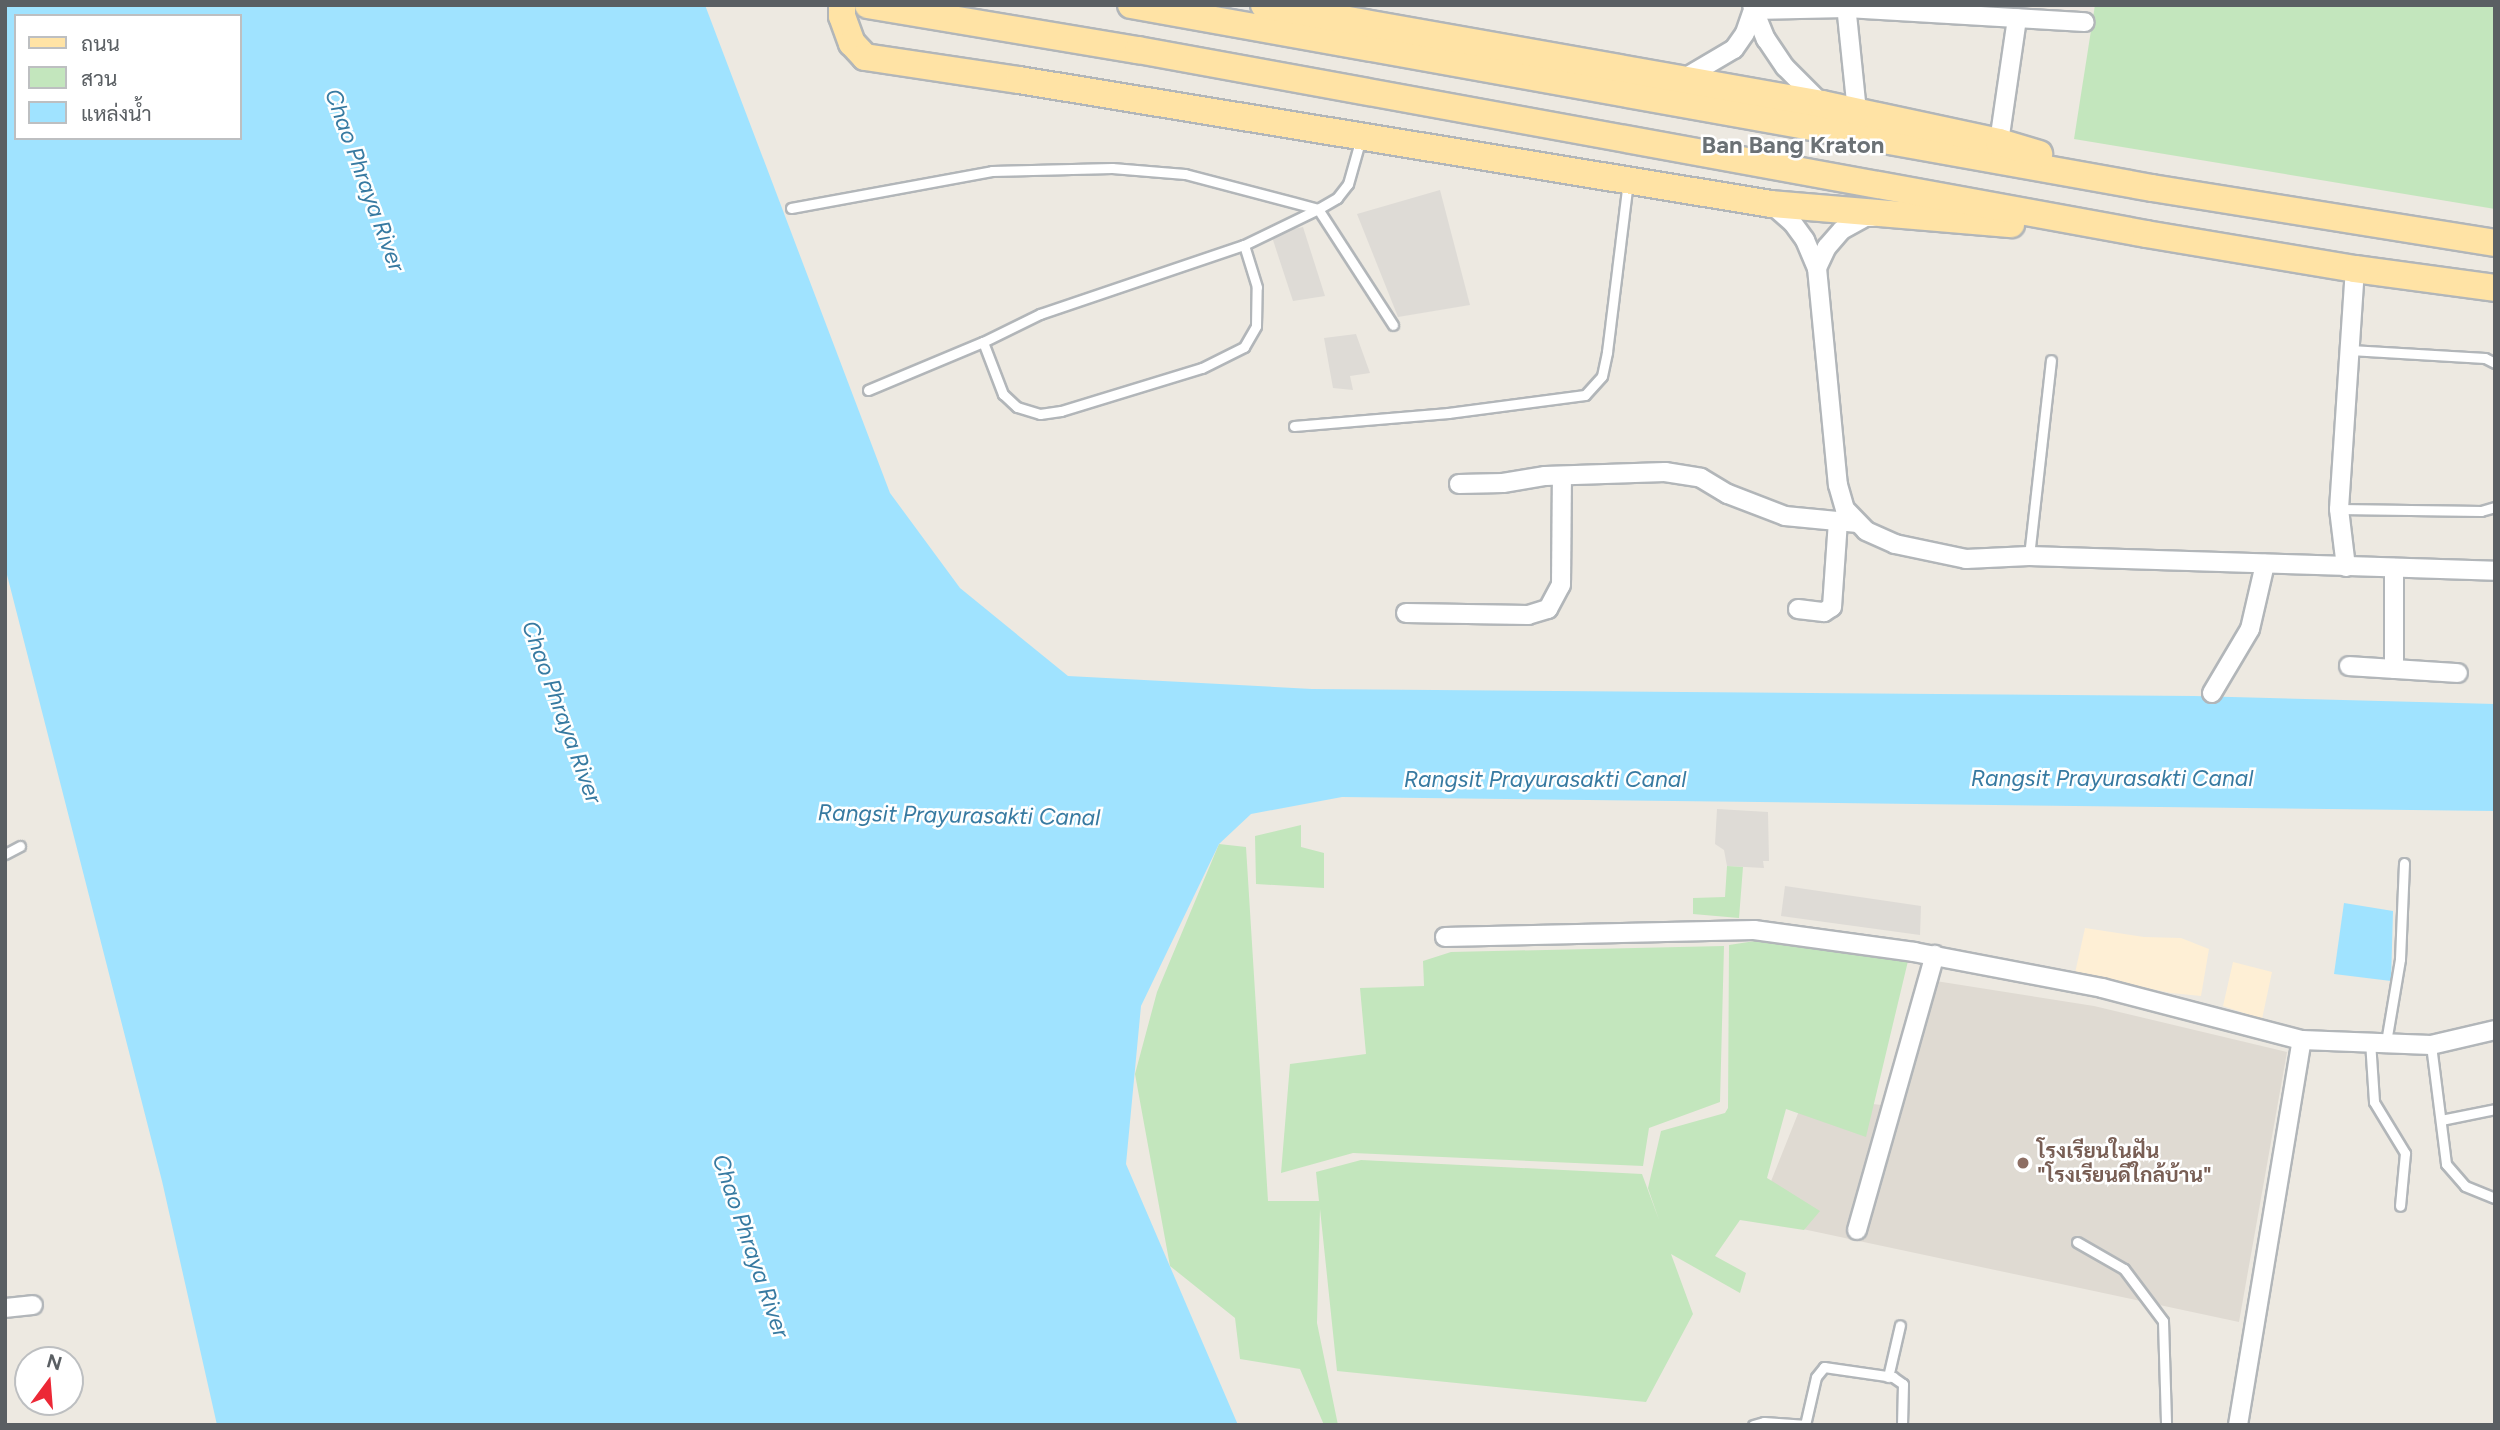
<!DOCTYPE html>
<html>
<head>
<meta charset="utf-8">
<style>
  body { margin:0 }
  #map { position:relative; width:2500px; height:1430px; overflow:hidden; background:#ede9e1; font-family:Figtree,Sarabun,sans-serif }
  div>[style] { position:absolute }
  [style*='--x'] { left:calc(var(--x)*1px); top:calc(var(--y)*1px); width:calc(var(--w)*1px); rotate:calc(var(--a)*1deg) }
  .commercial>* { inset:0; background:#feefd5 }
  .industrial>* { inset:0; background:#dedbd6 }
  .education>* { inset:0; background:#dfdad2 }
  .green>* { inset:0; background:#c3e6bd }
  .water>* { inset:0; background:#a0e3ff }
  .roads { filter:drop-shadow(2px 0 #b2b6b9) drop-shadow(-2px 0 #b2b6b9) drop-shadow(0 2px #b2b6b9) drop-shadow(0 -2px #b2b6b9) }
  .service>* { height:9px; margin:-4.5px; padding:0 4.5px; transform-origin:4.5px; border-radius:4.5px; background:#fff }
  .minor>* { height:18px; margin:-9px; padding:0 9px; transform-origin:9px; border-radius:9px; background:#fff }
  .primary>* { height:26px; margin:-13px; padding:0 13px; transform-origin:13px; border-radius:13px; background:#ffe3a5 }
  .dots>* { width:19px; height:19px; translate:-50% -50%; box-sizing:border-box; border:4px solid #fff; border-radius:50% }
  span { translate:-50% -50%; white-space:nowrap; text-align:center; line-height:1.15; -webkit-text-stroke:5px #fff; paint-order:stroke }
  .education-label { font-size:21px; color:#785e54; font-weight:700 }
  .left { translate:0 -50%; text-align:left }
  .water-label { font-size:23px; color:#377aa1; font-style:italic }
  .quarter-label { font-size:24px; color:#6b7175; font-weight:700 }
  .frame { position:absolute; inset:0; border:7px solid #5a5f63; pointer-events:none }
  .legend { position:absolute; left:14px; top:14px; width:228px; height:126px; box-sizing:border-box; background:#fff; border:2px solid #bdbfc1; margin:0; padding:9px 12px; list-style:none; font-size:21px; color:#5a5f63 }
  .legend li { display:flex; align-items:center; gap:14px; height:35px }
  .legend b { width:35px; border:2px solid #bdbfc1 }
  .north { position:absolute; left:14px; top:1346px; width:70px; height:70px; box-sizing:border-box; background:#fff; border:2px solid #bdbfc1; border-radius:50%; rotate:16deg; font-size:19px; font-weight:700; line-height:28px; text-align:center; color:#5a5f63 }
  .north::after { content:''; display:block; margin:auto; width:24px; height:32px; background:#ec2836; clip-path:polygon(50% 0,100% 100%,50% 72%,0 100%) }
</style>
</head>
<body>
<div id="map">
  <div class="commercial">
    <i style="clip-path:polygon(2085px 928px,2144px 937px,2181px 938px,2209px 949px,2201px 996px,2171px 993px,2075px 973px)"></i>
    <i style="clip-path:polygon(2233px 962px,2272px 972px,2262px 1019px,2223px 1006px)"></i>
  </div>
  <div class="industrial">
    <i style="clip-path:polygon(1440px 190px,1470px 305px,1398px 317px,1357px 214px)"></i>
    <i style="clip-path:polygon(1303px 227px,1325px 296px,1293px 301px,1271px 234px)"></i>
    <i style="clip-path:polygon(1356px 334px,1370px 373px,1350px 376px,1353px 390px,1333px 388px,1324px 338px)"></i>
    <i style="clip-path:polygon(1717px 809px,1768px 812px,1769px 861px,1763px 861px,1764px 868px,1727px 866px,1724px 850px,1715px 844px)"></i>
    <i style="clip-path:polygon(1785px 886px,1921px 906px,1920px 935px,1781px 916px)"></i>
  </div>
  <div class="education">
    <i style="clip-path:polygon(1923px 979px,2094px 1006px,2287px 1052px,2239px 1322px,1756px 1219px,1805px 1096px,1890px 1106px)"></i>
  </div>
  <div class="green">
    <i style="clip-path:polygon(2095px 5px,2495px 5px,2495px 209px,2074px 139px)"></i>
    <i style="clip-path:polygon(1301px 825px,1301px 847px,1324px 853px,1324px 888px,1256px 884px,1255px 836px)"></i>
    <i style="clip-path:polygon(1219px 844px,1246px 847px,1268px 1201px,1319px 1201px,1316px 1172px,1361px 1160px,1642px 1174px,1659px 1220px,1648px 1188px,1661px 1131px,1725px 1113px,1728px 1108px,1729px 945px,1755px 941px,1908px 961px,1866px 1137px,1786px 1109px,1767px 1178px,1820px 1211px,1804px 1230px,1740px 1220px,1715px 1256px,1746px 1273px,1740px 1293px,1671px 1254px,1693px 1314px,1646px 1402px,1337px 1371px,1320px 1209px,1317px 1323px,1338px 1425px,1324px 1425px,1300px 1369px,1240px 1359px,1235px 1318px,1170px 1266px,1135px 1074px,1157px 992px)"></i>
    <i style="clip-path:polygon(1727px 866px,1743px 867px,1739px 918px,1693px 914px,1693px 898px,1725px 897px)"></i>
    <i style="clip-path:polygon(1724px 946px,1720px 1102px,1649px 1128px,1643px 1166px,1353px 1153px,1281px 1173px,1290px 1064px,1366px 1054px,1360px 988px,1424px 986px,1423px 961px,1451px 952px)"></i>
  </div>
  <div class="water">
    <i style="clip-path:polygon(evenodd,5px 5px,705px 5px,890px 493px,960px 588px,1068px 676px,1312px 689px,2194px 696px,2495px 704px,2495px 811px,1342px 797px,1251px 814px,1219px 844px,1141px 1006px,1126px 1164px,1238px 1425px,217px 1425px,162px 1181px,5px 567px,5px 5px,16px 16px,240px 16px,240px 138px,16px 138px,16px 16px)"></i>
    <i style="clip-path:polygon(2344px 903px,2393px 911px,2391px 981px,2334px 974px)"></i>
  </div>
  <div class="roads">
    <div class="service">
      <i style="--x:791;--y:208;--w:204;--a:-10.4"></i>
      <i style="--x:992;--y:171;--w:120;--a:-1.4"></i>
      <i style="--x:1112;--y:168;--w:73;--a:4.7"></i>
      <i style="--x:1185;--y:174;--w:138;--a:14.7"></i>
      <i style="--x:1318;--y:209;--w:138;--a:57.1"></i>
      <i style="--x:983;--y:342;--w:56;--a:69"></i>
      <i style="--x:1003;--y:394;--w:19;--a:43"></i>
      <i style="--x:1017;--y:407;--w:24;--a:17"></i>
      <i style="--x:1040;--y:414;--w:21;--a:-8"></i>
      <i style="--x:1061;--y:411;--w:147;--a:-17"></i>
      <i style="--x:1202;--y:368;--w:47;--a:-26.6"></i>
      <i style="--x:1244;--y:347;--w:24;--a:-60"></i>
      <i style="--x:1256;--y:326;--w:39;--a:-89"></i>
      <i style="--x:1257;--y:287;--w:44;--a:-107.2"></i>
      <i style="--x:2350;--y:350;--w:135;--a:3.4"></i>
      <i style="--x:2485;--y:358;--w:11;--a:27"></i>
      <i style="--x:868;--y:390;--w:125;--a:-22.7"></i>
      <i style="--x:983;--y:342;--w:64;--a:-26.2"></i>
      <i style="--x:1040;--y:314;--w:215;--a:-18.7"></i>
      <i style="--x:1244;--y:245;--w:82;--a:-25.9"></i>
      <i style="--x:1318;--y:209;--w:22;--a:-30"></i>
      <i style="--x:1337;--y:198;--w:18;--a:-52"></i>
      <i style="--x:1348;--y:184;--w:48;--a:-74.2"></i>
      <i style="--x:1294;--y:426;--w:155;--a:-4.8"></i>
      <i style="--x:1448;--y:413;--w:138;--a:-7.5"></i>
      <i style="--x:1585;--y:395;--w:25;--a:-48"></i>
      <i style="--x:1602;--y:376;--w:25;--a:-78"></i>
      <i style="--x:1607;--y:352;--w:171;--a:-83"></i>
      <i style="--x:2339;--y:509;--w:142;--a:0.8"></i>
      <i style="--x:2481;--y:511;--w:15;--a:-16"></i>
      <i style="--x:2029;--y:556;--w:197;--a:-83.6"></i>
      <i style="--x:5;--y:854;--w:17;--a:-28"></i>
      <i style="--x:2370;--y:1041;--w:61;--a:86.2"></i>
      <i style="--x:2374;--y:1102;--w:60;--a:58.7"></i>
      <i style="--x:2405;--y:1153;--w:53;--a:95.4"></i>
      <i style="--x:2386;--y:1042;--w:84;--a:-80.4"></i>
      <i style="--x:2400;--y:959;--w:96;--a:-87.6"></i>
      <i style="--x:2431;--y:1045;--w:120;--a:82.8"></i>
      <i style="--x:2446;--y:1164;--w:29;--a:49"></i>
      <i style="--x:2465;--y:1186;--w:32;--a:22"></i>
      <i style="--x:2441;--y:1120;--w:55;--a:-11.5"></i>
      <i style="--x:2077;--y:1242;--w:54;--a:29.9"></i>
      <i style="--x:2124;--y:1269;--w:65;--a:53.1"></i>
      <i style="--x:2163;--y:1321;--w:104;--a:88.3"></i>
      <i style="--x:1888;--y:1377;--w:53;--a:-77"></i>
      <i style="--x:1753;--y:1425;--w:11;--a:-15"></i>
      <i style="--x:1764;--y:1422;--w:39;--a:4"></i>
      <i style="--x:1805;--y:1425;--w:49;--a:-77.1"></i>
      <i style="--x:1816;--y:1377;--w:13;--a:-51"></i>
      <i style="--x:1824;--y:1367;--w:70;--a:8.2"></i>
      <i style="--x:1893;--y:1377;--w:12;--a:35"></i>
      <i style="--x:1903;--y:1384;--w:41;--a:91.4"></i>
    </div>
    <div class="minor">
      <i style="--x:1752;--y:5;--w:37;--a:68"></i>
      <i style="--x:1766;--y:39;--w:34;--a:56"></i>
      <i style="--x:1785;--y:67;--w:52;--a:45"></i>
      <i style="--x:1846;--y:5;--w:108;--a:84.1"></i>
      <i style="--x:1753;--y:10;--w:94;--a:-1.2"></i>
      <i style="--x:1847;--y:8;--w:238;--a:3.4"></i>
      <i style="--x:1683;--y:79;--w:59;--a:-30.5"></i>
      <i style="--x:1734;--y:49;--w:19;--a:-55"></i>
      <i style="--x:1745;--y:33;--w:24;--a:-71"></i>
      <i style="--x:1999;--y:142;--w:125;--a:-81.7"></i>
      <i style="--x:1771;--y:204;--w:28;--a:41"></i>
      <i style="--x:1792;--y:222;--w:22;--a:54"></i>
      <i style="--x:1805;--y:240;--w:30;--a:67"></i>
      <i style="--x:1817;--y:268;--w:218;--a:84.5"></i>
      <i style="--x:1838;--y:485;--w:25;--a:74"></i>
      <i style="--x:1845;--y:509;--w:30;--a:46"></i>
      <i style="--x:1866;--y:531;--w:32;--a:24"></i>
      <i style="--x:1895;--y:544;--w:73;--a:11.9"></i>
      <i style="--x:1966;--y:559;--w:63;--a:-2.7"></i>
      <i style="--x:2029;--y:556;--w:466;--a:1.8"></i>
      <i style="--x:1817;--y:268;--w:23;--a:-65"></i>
      <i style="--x:1827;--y:247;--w:23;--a:-49"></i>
      <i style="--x:1842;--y:230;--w:26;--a:-29"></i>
      <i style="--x:1865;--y:217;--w:8;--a:0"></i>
      <i style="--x:1459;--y:484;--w:44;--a:-1.3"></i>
      <i style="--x:1503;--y:483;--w:43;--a:-9.5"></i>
      <i style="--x:1545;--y:476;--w:120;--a:-1.9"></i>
      <i style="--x:1665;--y:472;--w:36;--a:9"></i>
      <i style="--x:1701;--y:478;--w:31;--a:31"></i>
      <i style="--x:1728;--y:494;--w:61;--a:21.1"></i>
      <i style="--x:1785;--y:516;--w:73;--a:5.5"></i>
      <i style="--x:2346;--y:567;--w:58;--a:-96.9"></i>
      <i style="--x:2339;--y:509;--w:241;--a:-86.2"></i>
      <i style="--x:2394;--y:568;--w:101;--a:90"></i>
      <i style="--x:1798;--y:609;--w:26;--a:7"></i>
      <i style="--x:1824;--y:612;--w:9;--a:-32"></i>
      <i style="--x:1832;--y:607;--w:85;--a:-86"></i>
      <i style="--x:1406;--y:613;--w:122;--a:0.9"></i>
      <i style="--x:1528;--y:615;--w:21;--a:-17"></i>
      <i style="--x:1548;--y:609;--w:27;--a:-62"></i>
      <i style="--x:1561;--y:585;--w:108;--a:-89.5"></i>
      <i style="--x:2349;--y:666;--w:109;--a:3.7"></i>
      <i style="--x:2212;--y:693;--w:74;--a:-59.3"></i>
      <i style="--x:2250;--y:629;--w:67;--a:-77"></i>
      <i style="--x:1445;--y:937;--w:309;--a:-1.3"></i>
      <i style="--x:1754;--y:930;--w:162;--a:7.8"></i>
      <i style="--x:1914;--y:952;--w:191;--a:10.8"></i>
      <i style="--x:2102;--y:988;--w:207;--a:14.6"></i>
      <i style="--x:2302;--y:1040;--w:129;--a:2.2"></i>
      <i style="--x:2431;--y:1045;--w:66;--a:-13.2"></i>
      <i style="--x:1857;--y:1230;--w:286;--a:-74.2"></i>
      <i style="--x:5;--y:1308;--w:28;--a:-6"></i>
      <i style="--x:2238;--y:1425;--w:390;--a:-80.6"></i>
    </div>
    <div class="primary">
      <i style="--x:842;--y:5;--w:11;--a:90"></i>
      <i style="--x:842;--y:16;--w:29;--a:70"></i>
      <i style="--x:852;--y:43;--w:19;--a:47"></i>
      <i style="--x:865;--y:57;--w:156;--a:8.5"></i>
      <i style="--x:1019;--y:80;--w:762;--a:9.36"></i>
      <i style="--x:1771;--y:204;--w:241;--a:4.8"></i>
      <i style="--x:868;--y:5;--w:274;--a:9.5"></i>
      <i style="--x:1138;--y:50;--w:1025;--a:10.34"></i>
      <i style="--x:2146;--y:234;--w:212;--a:9.5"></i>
      <i style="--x:2355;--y:269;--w:141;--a:7.7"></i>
      <i style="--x:1131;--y:5;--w:1037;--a:10.16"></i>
      <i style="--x:2152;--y:188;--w:347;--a:9.1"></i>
      <i style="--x:1264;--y:5;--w:567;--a:10.06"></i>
      <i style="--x:1822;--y:104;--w:181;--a:12.1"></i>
      <i style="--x:1999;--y:142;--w:42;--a:16.7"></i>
    </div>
  </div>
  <div class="dots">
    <i style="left:2023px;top:1163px;background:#8d6e63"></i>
  </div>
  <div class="education-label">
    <span class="left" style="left:2037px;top:1163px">โรงเรียนในฝัน<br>"โรงเรียนดีใกล้บ้าน"</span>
  </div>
  <div class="water-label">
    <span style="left:365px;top:180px;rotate:70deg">Chao Phraya River</span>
    <span style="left:562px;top:712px;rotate:70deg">Chao Phraya River</span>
    <span style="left:2112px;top:778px">Rangsit Prayurasakti Canal</span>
    <span style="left:1545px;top:779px">Rangsit Prayurasakti Canal</span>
    <span style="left:959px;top:815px;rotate:1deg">Rangsit Prayurasakti Canal</span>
    <span style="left:751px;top:1246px;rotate:71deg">Chao Phraya River</span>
  </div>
  <div class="quarter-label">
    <span style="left:1793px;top:145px">Ban Bang Kraton</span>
  </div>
  <div class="frame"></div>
  <ul class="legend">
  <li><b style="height:9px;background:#ffe3a5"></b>ถนน</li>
  <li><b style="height:19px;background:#c3e6bd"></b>สวน</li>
  <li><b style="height:19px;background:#a0e3ff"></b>แหล่งน้ำ</li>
  </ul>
  <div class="north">N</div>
</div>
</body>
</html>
